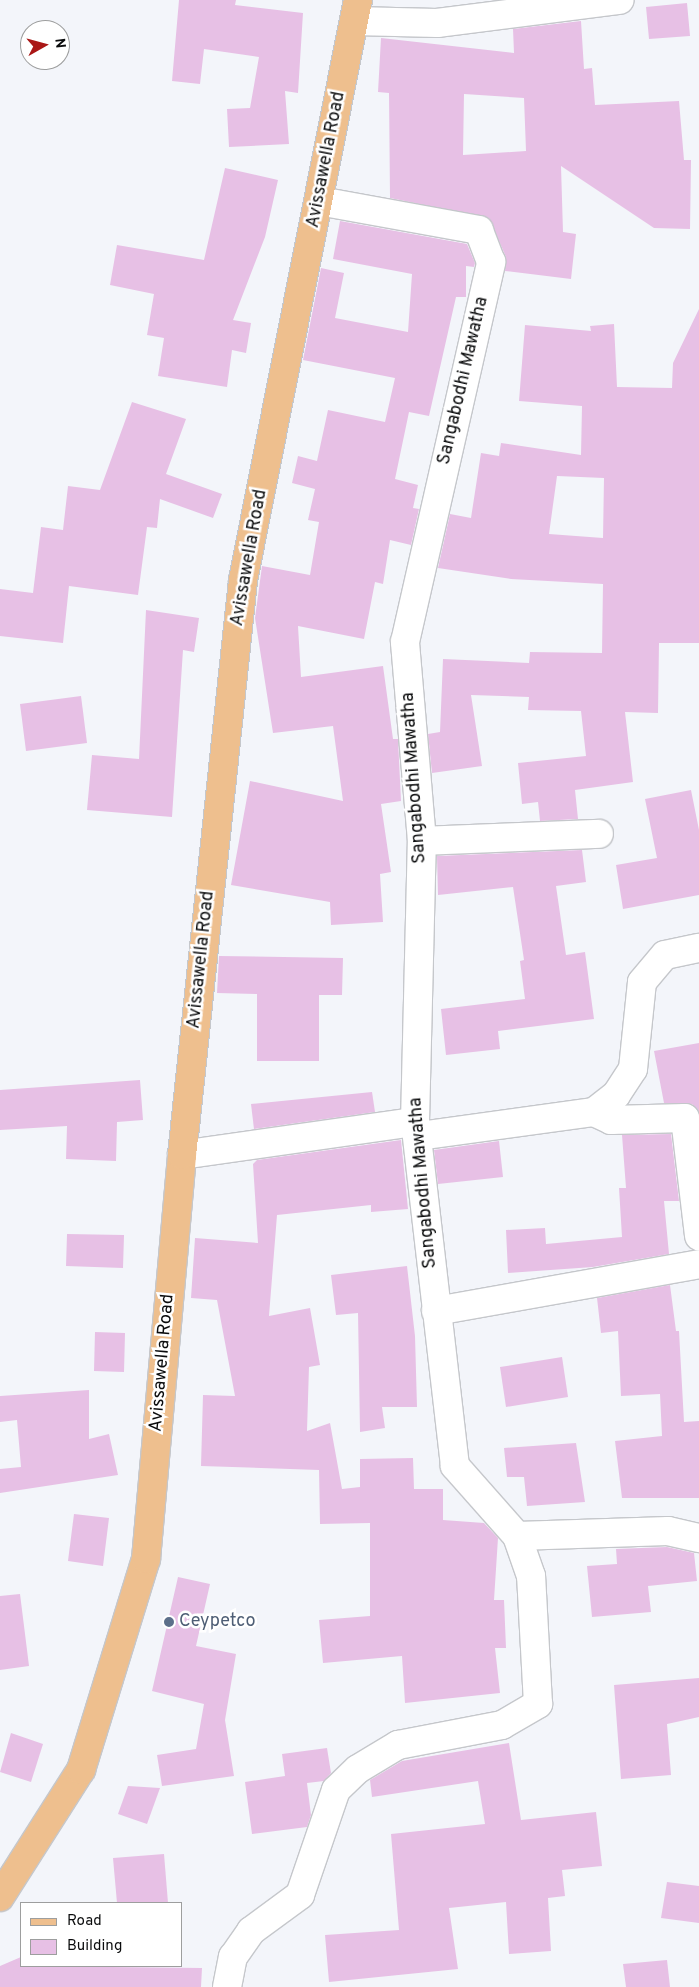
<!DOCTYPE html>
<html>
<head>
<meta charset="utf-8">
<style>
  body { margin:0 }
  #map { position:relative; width:699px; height:1987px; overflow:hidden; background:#f3f5fa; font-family:Overpass,sans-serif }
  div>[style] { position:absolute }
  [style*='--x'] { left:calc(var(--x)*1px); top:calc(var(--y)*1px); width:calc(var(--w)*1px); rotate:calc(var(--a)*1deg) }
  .building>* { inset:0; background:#e7c0e5 }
  .roads { filter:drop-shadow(1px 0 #c5c7cb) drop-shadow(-1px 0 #c5c7cb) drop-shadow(0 1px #c5c7cb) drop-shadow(0 -1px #c5c7cb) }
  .minor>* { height:28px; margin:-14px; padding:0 14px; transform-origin:14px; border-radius:14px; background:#fff }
  .major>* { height:28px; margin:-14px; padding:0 14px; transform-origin:14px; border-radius:14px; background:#eebf8e }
  .dots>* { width:14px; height:14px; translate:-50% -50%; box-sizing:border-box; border:2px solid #fff; border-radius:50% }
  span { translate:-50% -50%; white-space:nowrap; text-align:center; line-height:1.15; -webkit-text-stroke:5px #fff; paint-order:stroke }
  .street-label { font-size:18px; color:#0b0c0d }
  .service-label { font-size:18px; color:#4e5e75 }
  .left { translate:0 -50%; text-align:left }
  .legend { position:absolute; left:20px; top:1902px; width:162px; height:65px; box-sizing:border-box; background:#fff; border:1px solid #9d9e9e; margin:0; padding:6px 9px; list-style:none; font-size:15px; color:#0b0c0d }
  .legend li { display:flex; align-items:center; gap:10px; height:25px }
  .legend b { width:25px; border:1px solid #9d9e9e }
  .north { position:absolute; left:20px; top:20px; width:50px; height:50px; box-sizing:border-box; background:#fff; border:1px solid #9d9e9e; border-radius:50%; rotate:83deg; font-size:14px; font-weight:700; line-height:20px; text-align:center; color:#0b0c0d }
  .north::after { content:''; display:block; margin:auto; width:18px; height:22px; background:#aa1716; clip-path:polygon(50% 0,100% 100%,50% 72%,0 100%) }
</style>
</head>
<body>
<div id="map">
  <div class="building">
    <i style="clip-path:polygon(179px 0,236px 0,235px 5px,303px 13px,298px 93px,285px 91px,289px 144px,229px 147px,227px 109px,250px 108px,259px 57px,204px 49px,200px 84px,172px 81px)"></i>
    <i style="clip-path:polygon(687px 3px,690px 36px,649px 39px,646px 7px)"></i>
    <i style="clip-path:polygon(evenodd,581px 21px,584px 69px,592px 68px,595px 105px,679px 101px,684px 160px,691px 160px,690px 229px,654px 228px,561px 166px,563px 232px,576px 234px,571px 279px,505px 271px,506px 257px,489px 218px,390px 198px,389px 93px,378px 92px,381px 38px,514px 53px,513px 29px,581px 21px,464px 94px,524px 98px,526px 151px,463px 155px,464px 94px)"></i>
    <i style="clip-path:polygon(225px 168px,278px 180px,265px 237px,233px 320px,251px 323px,246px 353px,232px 350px,227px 387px,158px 376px,164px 338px,147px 335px,154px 294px,110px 285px,117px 245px,204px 260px)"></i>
    <i style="clip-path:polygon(340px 221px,467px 244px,475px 263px,474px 267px,466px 266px,466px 297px,456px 297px,429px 416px,409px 412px,395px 479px,418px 485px,413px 508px,419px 509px,411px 545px,390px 540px,383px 584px,375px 582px,364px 639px,298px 626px,301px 677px,383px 666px,393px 739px,398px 739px,401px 801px,381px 804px,391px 872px,380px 874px,383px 922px,331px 925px,330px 902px,231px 885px,250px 781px,343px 801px,333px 726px,273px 733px,255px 618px,262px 566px,310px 575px,319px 522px,308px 520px,315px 489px,292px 483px,298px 456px,317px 461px,328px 410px,385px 422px,395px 378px,303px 360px,321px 268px,344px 273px,335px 318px,408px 332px,412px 274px,333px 259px)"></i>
    <i style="clip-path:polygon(evenodd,699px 309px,699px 643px,659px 643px,658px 713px,625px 712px,633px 782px,575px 790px,578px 819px,540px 821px,538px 802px,522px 804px,518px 763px,586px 756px,581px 711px,528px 710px,529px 697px,471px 695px,482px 766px,432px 773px,428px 734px,440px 732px,443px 659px,529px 663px,530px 652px,602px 653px,603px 584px,511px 579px,438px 568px,450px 514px,471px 518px,481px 453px,499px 456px,501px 443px,581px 455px,582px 406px,519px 401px,525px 325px,591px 331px,590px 326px,614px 324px,617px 387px,672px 388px,673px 363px,699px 309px,557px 476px,604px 478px,603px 538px,549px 534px,557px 476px)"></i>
    <i style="clip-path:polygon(132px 402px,186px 419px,166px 474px,222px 494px,213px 518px,160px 499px,157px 528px,147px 527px,138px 595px,69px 586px,63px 643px,0 636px,0 589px,33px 593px,41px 527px,63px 530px,68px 486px,100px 490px)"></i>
    <i style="clip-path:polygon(146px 610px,199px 618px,194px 652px,183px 650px,172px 817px,87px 810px,92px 755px,139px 759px)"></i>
    <i style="clip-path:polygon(81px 696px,87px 743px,26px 751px,20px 704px)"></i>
    <i style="clip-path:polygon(691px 790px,699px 830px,699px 895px,623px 909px,616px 865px,657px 858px,645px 799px)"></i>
    <i style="clip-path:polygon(582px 850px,586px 882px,556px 886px,566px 955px,585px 952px,594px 1019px,498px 1031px,500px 1049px,446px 1055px,441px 1009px,525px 999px,520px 961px,524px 960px,513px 887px,438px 895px,437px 856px)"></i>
    <i style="clip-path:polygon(219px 956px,343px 958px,342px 995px,319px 995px,319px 1061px,257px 1061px,257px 994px,217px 993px)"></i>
    <i style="clip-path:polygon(699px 1043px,699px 1112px,692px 1104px,664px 1103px,654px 1051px)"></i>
    <i style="clip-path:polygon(140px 1080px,143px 1120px,117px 1122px,116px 1161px,66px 1159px,67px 1126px,0 1130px,0 1090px)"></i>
    <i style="clip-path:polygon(372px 1092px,375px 1112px,254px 1129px,251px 1104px)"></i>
    <i style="clip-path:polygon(671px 1134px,679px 1201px,664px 1201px,669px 1254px,593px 1267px,508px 1273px,506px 1230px,545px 1228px,546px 1244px,622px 1237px,619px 1188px,626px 1188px,622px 1135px)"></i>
    <i style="clip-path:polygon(401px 1140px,408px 1209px,371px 1212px,371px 1205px,277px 1215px,269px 1316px,310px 1308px,320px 1365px,309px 1367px,307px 1431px,330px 1423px,342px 1489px,360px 1487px,360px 1459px,413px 1458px,414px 1489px,443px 1489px,443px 1520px,484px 1523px,498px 1538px,494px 1600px,504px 1600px,506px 1648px,495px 1648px,500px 1693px,405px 1703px,402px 1656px,323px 1663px,319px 1620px,370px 1616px,370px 1523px,320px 1524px,319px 1470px,201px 1466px,203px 1395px,235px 1396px,217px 1300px,191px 1298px,195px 1238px,258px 1243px,253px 1164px,257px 1160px)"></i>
    <i style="clip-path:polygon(499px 1141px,503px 1177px,438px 1184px,434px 1150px)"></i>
    <i style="clip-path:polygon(67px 1234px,124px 1235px,123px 1268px,66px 1266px)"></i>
    <i style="clip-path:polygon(407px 1266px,415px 1336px,417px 1407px,382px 1407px,385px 1428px,360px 1432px,358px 1313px,336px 1315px,331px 1275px)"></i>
    <i style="clip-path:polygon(670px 1285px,676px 1331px,679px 1331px,684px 1422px,699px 1421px,699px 1498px,622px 1498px,615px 1441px,662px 1436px,660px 1394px,621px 1396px,618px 1331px,601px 1333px,597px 1298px)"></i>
    <i style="clip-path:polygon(95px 1332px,125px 1333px,124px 1372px,94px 1371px)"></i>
    <i style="clip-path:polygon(562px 1357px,568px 1397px,506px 1407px,500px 1367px)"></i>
    <i style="clip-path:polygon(89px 1390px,89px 1439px,109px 1434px,118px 1475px,0 1493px,0 1469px,21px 1467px,17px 1420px,0 1422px,0 1396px)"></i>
    <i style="clip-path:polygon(576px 1443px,585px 1502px,527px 1506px,524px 1477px,507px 1477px,504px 1448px)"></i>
    <i style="clip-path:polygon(74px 1514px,109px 1518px,103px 1566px,68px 1561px)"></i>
    <i style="clip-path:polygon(667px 1547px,694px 1553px,697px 1581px,648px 1586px,651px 1612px,592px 1617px,587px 1566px,617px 1564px,616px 1549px)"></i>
    <i style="clip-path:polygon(178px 1577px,210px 1584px,196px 1646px,236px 1654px,225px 1720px,234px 1776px,162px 1786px,157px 1755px,196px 1749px,204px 1704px,152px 1691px)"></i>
    <i style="clip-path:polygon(20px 1594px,29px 1666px,0 1670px,0 1596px)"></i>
    <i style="clip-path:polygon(699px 1678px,699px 1717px,667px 1724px,671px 1775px,621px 1779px,614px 1685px)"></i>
    <i style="clip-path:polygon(11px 1733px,43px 1744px,31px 1782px,0 1772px)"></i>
    <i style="clip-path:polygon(509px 1743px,521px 1820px,596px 1812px,602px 1866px,562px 1870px,565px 1896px,548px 1898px,551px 1951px,509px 1954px,506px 1902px,449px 1908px,458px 1969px,329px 1982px,325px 1935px,399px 1930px,391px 1834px,485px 1824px,478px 1781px,372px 1797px,370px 1780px,402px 1761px)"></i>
    <i style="clip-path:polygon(327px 1748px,331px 1773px,324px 1781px,307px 1783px,311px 1815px,307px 1827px,252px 1834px,245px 1782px,285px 1776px,282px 1754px)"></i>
    <i style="clip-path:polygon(128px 1786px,160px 1788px,147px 1824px,118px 1814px)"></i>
    <i style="clip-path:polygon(164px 1854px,168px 1903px,117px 1903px,113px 1858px)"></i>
    <i style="clip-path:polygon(667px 1882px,699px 1886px,699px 1923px,661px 1918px)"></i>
    <i style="clip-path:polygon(21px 1957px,21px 1966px,202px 1968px,201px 1987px,0 1987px,0 1966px)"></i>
    <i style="clip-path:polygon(667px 1960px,670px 1987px,626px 1987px,623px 1964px)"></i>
  </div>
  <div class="roads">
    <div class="minor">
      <i style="--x:354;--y:21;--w:83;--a:1.4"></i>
      <i style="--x:437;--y:23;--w:184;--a:-7.2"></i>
      <i style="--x:422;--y:841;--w:177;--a:-2.3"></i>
      <i style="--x:594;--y:1112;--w:19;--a:25"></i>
      <i style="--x:611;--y:1120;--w:74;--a:-1.5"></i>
      <i style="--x:685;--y:1118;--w:119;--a:83.2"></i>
      <i style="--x:419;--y:1136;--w:177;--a:-7.8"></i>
      <i style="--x:594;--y:1112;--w:28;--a:-38"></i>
      <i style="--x:616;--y:1095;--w:31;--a:-57"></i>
      <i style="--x:633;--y:1069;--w:87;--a:-84.1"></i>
      <i style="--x:642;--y:982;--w:35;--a:-50"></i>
      <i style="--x:665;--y:955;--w:35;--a:-12"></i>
      <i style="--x:182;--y:1155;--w:235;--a:-8.1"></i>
      <i style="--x:436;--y:1311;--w:267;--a:-10.1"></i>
      <i style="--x:517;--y:1536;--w:151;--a:-1.9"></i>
      <i style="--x:668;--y:1531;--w:32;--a:13"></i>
      <i style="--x:227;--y:1987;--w:31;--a:-79"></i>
      <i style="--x:233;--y:1957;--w:32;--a:-55"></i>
      <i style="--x:251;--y:1931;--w:61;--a:-36.3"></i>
      <i style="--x:300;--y:1895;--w:111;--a:-71.1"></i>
      <i style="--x:336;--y:1790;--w:30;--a:-44"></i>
      <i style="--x:358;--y:1769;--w:47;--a:-31"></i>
      <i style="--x:398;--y:1745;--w:106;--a:-10.9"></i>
      <i style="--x:502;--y:1725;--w:42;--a:-30.3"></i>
      <i style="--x:538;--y:1704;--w:128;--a:-93.1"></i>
      <i style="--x:531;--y:1576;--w:42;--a:-109.3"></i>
      <i style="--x:517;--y:1536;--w:94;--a:-131.5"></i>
      <i style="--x:455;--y:1466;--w:346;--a:-96.6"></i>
      <i style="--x:415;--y:1122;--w:281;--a:-88.6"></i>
      <i style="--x:422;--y:841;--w:200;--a:-94.9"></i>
      <i style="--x:405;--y:642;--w:390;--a:-77.2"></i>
      <i style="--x:491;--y:262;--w:34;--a:-111"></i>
      <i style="--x:479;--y:230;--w:163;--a:-169.7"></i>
    </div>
    <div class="major">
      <i style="--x:0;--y:1897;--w:151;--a:-57.5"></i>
      <i style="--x:81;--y:1770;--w:221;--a:-72.9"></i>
      <i style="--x:146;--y:1559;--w:406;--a:-84.9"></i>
      <i style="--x:182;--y:1155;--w:578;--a:-83.94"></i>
      <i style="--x:243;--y:580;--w:591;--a:-78.79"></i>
    </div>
  </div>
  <div class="dots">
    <i style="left:169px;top:1622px;background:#5c6f8a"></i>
  </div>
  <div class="street-label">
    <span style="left:327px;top:160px;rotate:-79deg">Avissawella Road</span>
    <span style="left:464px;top:381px;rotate:-77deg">Sangabodhi Mawatha</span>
    <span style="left:250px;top:558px;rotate:-80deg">Avissawella Road</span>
    <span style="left:415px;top:778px;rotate:-94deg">Sangabodhi Mawatha</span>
    <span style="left:202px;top:960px;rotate:-84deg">Avissawella Road</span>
    <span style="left:424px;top:1183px;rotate:-95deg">Sangabodhi Mawatha</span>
    <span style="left:163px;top:1363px;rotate:-85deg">Avissawella Road</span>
  </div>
  <div class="service-label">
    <span class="left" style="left:179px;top:1622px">Ceypetco</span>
  </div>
  <ul class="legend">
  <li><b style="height:6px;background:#eebf8e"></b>Road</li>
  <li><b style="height:14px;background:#e7c0e5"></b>Building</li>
  </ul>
  <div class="north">N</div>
</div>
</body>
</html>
